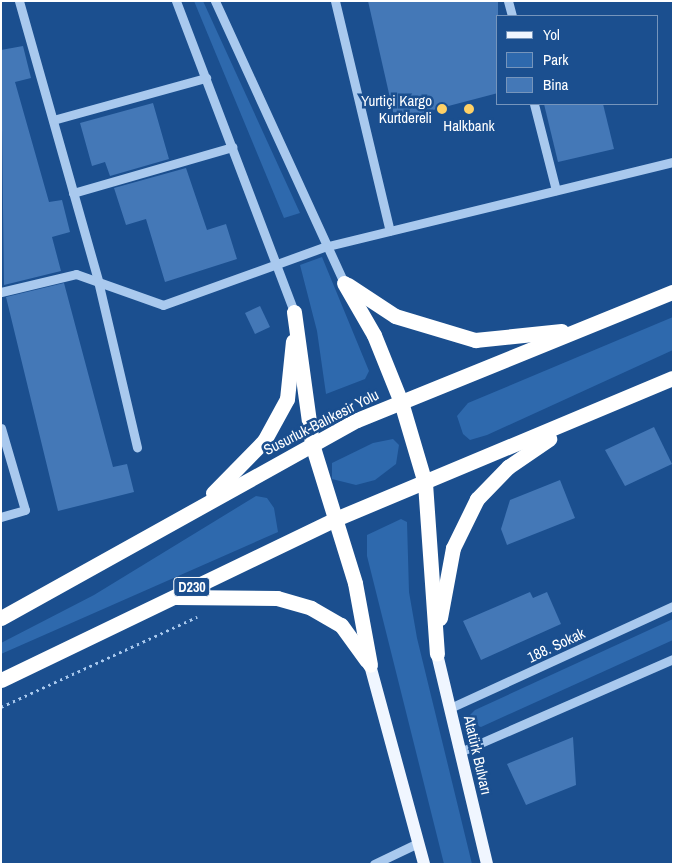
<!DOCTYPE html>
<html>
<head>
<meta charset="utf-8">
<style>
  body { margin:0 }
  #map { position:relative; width:674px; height:865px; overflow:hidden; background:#1b4f8f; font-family:"Archivo Narrow",sans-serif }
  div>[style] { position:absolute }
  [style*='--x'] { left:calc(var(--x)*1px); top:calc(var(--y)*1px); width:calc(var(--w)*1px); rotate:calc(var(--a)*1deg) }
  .green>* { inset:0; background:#2e69ad }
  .building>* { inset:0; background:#4478b7 }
  .path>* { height:3px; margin-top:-1.5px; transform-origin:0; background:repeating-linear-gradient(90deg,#a9c9ee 0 2.5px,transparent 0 6.5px) }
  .minor>* { height:9px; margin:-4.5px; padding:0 4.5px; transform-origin:4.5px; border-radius:4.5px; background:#a9c9ee }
  .major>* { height:12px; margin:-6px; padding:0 6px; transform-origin:6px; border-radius:6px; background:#f0f6ff }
  .highway>* { height:15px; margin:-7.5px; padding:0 7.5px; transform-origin:7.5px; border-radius:7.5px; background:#fff }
  .dots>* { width:14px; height:14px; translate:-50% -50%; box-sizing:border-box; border:2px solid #1b4f8f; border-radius:50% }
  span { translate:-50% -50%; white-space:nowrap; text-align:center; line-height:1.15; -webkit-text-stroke:5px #1b4f8f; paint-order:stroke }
  .shield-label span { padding:1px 4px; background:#1b4f8f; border:1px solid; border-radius:4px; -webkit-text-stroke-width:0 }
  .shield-label { font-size:14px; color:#fff; font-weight:700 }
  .poi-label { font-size:15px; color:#fff }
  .right { translate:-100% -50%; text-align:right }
  .street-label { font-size:15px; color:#fff }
  .frame { position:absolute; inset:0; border:2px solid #fff; pointer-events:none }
  .legend { position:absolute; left:496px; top:15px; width:162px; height:90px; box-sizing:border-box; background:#1b4f8f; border:1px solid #7695bc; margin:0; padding:6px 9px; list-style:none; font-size:15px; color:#fff }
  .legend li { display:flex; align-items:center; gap:10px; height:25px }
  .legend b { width:25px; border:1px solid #7695bc }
</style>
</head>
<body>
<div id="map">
  <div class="green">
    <i style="clip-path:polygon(194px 1px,203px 1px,300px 213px,284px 218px)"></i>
    <i style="clip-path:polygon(322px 257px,369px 371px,365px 379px,326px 394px,317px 331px,300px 265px)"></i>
    <i style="clip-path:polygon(673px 317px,673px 350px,487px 435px,470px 440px,463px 434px,457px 416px,468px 403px)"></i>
    <i style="clip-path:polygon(393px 439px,399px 445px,396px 464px,375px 480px,356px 485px,332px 479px,332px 463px,373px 443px)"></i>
    <i style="clip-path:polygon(256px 496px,267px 498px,274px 508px,278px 532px,1px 654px,1px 643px,94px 595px)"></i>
    <i style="clip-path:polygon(401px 519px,407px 522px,409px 592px,417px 638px,472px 864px,444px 864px,367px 556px,367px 535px)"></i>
    <i style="clip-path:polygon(673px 619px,673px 640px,481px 727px,472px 724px,470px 715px,475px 710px)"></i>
  </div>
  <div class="building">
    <i style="clip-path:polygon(368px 1px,498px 1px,498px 93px,395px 120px)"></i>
    <i style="clip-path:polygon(23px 46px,31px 78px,15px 82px,49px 202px,62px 200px,70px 232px,52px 237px,61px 271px,4px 285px,1px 50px)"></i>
    <i style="clip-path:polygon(153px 103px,169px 159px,110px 176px,105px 162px,92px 166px,80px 123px)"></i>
    <i style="clip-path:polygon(544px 104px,603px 104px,614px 149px,558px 162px)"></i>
    <i style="clip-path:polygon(186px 168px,207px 230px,226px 224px,237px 259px,165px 282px,146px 219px,126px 225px,114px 188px)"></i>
    <i style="clip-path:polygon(64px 283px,113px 467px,127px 464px,134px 492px,58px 511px,6px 297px)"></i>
    <i style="clip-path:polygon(260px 306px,270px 327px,255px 334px,245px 313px)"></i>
    <i style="clip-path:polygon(654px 427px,672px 464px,625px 486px,605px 450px)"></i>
    <i style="clip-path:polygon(560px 480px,575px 518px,507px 545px,501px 529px,510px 500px)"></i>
    <i style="clip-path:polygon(530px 592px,533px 598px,547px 592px,561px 624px,481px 660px,463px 621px)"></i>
    <i style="clip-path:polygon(573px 737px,576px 785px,526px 805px,507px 764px)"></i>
  </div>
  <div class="path">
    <i style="--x:1;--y:707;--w:216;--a:-24.7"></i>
  </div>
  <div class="minor">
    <i style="--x:19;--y:1;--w:291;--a:74.2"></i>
    <i style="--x:98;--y:281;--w:171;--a:76.8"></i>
    <i style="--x:176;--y:1;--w:333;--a:69.2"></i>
    <i style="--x:215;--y:1;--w:310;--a:65.4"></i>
    <i style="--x:335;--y:1;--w:236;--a:76.6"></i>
    <i style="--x:508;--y:1;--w:16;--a:75"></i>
    <i style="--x:534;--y:104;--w:89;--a:75.7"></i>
    <i style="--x:53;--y:120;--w:159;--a:-15.4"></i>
    <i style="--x:73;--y:193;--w:166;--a:-16.1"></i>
    <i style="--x:1;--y:292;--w:77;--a:-13.5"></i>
    <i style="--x:76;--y:274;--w:92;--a:19.6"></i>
    <i style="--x:163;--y:305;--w:171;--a:-19.8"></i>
    <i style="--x:324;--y:247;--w:359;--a:-13.7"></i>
    <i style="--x:1;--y:428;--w:85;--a:73.7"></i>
    <i style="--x:25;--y:510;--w:25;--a:164"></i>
    <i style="--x:450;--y:708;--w:245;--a:-24.6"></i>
    <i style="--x:460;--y:752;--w:232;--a:-23.6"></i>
    <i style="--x:374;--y:864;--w:49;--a:-25.5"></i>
  </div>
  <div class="major">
    <i style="--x:437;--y:654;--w:216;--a:76.6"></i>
    <i style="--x:370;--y:665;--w:206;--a:74.8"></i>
  </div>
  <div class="highway">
    <i style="--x:344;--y:283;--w:60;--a:60"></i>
    <i style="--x:374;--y:335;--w:72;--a:68.1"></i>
    <i style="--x:401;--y:402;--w:84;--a:73.5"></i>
    <i style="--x:425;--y:483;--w:171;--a:86"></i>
    <i style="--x:348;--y:285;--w:56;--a:33.4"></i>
    <i style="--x:395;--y:316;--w:84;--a:16.7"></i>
    <i style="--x:475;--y:340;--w:87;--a:-5.9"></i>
    <i style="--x:294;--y:312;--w:133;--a:82.2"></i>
    <i style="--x:312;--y:444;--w:145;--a:72.8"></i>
    <i style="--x:355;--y:583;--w:83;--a:79.6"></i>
    <i style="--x:213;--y:493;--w:73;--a:-45.6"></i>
    <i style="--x:264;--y:441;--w:48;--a:-61.3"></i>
    <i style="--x:287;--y:399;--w:58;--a:-84.1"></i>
    <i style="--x:175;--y:597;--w:102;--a:0.6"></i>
    <i style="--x:277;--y:598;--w:35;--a:16"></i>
    <i style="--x:311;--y:608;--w:34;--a:30"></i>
    <i style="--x:341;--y:625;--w:44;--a:54.2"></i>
    <i style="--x:1;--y:618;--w:407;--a:-29.1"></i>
    <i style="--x:357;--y:420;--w:341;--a:-22.1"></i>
    <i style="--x:440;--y:618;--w:71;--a:-79.5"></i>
    <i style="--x:453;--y:548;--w:55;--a:-63.9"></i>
    <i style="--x:477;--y:499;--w:45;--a:-45.9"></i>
    <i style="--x:508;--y:467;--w:50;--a:-34.3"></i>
    <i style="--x:1;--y:680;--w:369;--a:-25.7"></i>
    <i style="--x:333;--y:520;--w:368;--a:-22.7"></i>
  </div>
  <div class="dots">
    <i style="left:442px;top:109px;background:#ffd166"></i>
    <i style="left:469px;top:109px;background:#ffd166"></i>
  </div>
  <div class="shield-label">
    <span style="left:192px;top:587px">D230</span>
  </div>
  <div class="poi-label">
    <span class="right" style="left:432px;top:109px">Yurtiçi Kargo<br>Kurtdereli</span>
    <span style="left:469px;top:126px">Halkbank</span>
  </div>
  <div class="street-label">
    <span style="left:321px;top:422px;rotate:-27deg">Susurluk-Balıkesir Yolu</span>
    <span style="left:556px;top:645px;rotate:-25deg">188. Sokak</span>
    <span style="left:478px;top:755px;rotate:77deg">Atatürk Bulvarı</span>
  </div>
  <div class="frame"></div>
  <ul class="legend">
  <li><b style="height:6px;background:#f0f6ff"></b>Yol</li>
  <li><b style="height:14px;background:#2e69ad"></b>Park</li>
  <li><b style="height:14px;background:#4478b7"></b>Bina</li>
  </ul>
</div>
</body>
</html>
